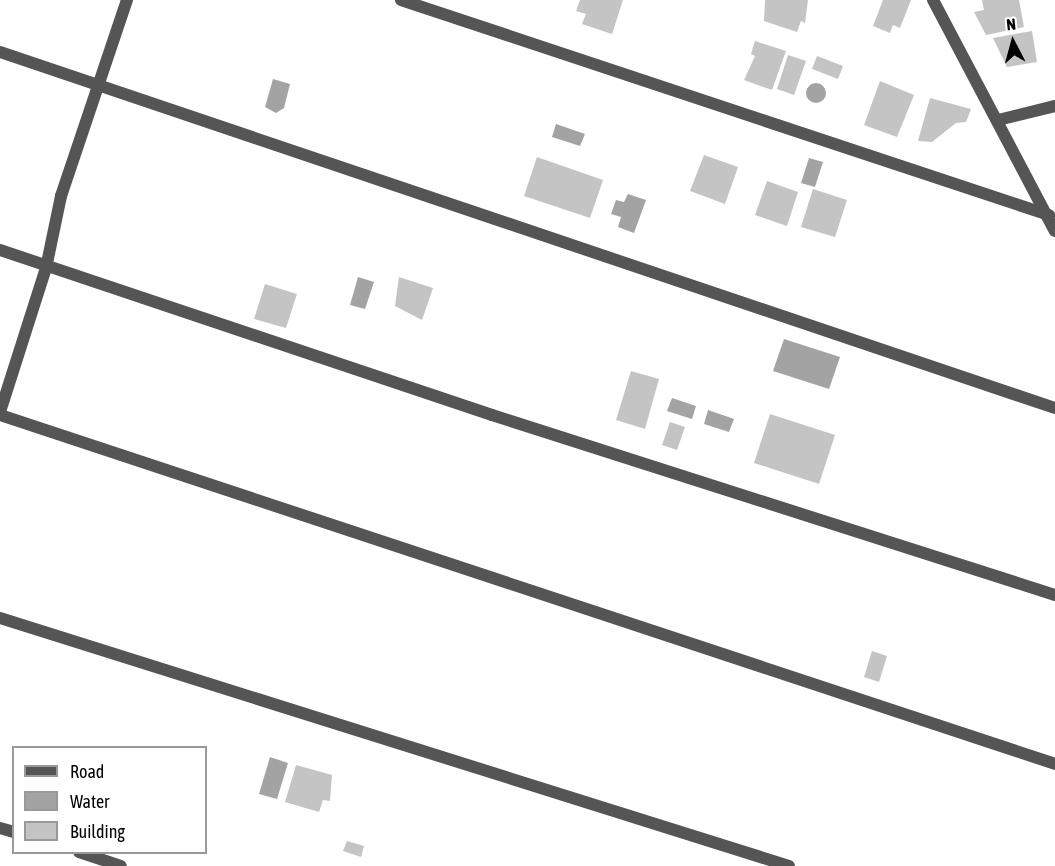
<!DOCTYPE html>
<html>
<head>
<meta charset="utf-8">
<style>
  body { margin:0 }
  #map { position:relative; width:1055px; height:866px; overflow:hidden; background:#fff; font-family:"Asap Condensed",sans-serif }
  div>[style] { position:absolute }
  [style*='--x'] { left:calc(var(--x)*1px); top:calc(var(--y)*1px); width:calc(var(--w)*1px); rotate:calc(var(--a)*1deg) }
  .water>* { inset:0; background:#a3a3a3 }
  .round { border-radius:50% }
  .building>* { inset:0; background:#c4c4c4 }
  .minor>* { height:12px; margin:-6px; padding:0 6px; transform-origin:6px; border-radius:6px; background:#555 }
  span { translate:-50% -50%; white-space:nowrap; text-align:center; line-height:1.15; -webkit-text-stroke:5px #fff; paint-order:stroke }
  .legend { position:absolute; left:12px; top:746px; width:195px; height:108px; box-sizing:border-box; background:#fff; border:2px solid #999; margin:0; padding:8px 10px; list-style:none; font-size:18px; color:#000 }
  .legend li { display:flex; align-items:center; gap:12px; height:30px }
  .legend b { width:30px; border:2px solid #999 }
  .north { position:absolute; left:983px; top:12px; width:60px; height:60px; -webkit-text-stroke:4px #fff; paint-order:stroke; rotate:354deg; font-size:16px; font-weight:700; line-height:24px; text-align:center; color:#000 }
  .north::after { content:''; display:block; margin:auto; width:21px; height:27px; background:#000; clip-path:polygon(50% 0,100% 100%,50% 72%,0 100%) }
</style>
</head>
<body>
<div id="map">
  <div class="water">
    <i style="clip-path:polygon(273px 79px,290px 84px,284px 108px,276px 113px,265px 107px)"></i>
    <i class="round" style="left:806px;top:83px;width:20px;height:20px"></i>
    <i style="clip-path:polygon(556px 124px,585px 134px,580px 146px,552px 137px)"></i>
    <i style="clip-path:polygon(809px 158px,823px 162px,815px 187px,801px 183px)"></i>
    <i style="clip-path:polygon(628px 194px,646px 200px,634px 233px,618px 227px,621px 217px,611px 214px,616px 200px,624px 202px)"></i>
    <i style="clip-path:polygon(358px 277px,374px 282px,365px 309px,350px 305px)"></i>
    <i style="clip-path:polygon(784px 339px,840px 357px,829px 389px,773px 371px)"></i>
    <i style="clip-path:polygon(672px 398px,696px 406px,692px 419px,667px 411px)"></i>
    <i style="clip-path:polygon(708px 410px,734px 419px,729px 432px,704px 424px)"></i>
    <i style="clip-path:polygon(270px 757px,288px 763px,277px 799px,259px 794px)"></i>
  </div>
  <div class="building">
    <i style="clip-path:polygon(580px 0,623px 0,612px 34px,582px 24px,586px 14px,576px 11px)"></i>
    <i style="clip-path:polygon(765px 0,808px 0,805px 23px,801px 21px,797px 32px,764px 21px)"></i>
    <i style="clip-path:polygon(883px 0,911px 0,900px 28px,893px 25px,890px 33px,873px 26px)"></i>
    <i style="clip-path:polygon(982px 0,1019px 0,1024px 27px,986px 35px,974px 12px,984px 10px)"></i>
    <i style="clip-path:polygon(1032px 31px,1037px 62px,1007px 67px,993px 38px)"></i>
    <i style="clip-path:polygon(755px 41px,786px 51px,772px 90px,744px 80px,755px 56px,751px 54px)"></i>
    <i style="clip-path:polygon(788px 55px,806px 61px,794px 95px,777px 89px)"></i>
    <i style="clip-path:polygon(817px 56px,843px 66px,838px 79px,812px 69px)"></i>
    <i style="clip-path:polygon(880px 81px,914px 95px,897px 137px,864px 125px)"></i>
    <i style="clip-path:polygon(930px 98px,971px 109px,966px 122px,956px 123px,932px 142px,918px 141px)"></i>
    <i style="clip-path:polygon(704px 155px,738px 167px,725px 204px,690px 191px)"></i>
    <i style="clip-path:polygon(537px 157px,603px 180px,590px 218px,524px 196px)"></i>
    <i style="clip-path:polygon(767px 181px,798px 192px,787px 226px,755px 215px)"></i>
    <i style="clip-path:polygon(813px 189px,847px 200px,835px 237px,801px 227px)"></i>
    <i style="clip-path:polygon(399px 277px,433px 288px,422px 320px,395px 306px)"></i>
    <i style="clip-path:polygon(265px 284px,297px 294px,286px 328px,254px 319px)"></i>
    <i style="clip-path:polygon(631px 371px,659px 379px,645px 429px,616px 420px)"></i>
    <i style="clip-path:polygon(770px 414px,835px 435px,819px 484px,754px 463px)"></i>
    <i style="clip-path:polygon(670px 422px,685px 427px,677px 450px,662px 445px)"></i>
    <i style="clip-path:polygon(872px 651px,887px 656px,879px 682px,864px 677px)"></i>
    <i style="clip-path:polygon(296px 765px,332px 775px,330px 801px,323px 800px,319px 812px,285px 802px)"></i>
    <i style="clip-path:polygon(347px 841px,364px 846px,361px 857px,343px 851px)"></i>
  </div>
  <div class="minor">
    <i style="--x:401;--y:0;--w:683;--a:18.36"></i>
    <i style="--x:933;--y:0;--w:261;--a:62.2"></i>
    <i style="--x:0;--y:52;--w:1113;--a:18.65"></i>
    <i style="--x:998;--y:120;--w:59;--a:-13.8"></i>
    <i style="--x:0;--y:250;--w:519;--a:18.54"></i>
    <i style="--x:492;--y:415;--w:591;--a:17.73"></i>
    <i style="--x:0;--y:412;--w:151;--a:-72.3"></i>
    <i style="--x:46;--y:268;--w:74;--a:-78.2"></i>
    <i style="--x:61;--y:196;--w:207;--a:-71.4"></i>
    <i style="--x:0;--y:415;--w:1111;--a:18.3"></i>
    <i style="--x:0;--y:618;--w:827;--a:17.45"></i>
    <i style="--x:0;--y:828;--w:15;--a:16"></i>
    <i style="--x:79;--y:852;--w:44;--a:18.4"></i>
  </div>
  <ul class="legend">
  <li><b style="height:8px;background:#555"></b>Road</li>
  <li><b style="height:16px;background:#a3a3a3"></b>Water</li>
  <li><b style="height:16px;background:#c4c4c4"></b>Building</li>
  </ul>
  <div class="north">N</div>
</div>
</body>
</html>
